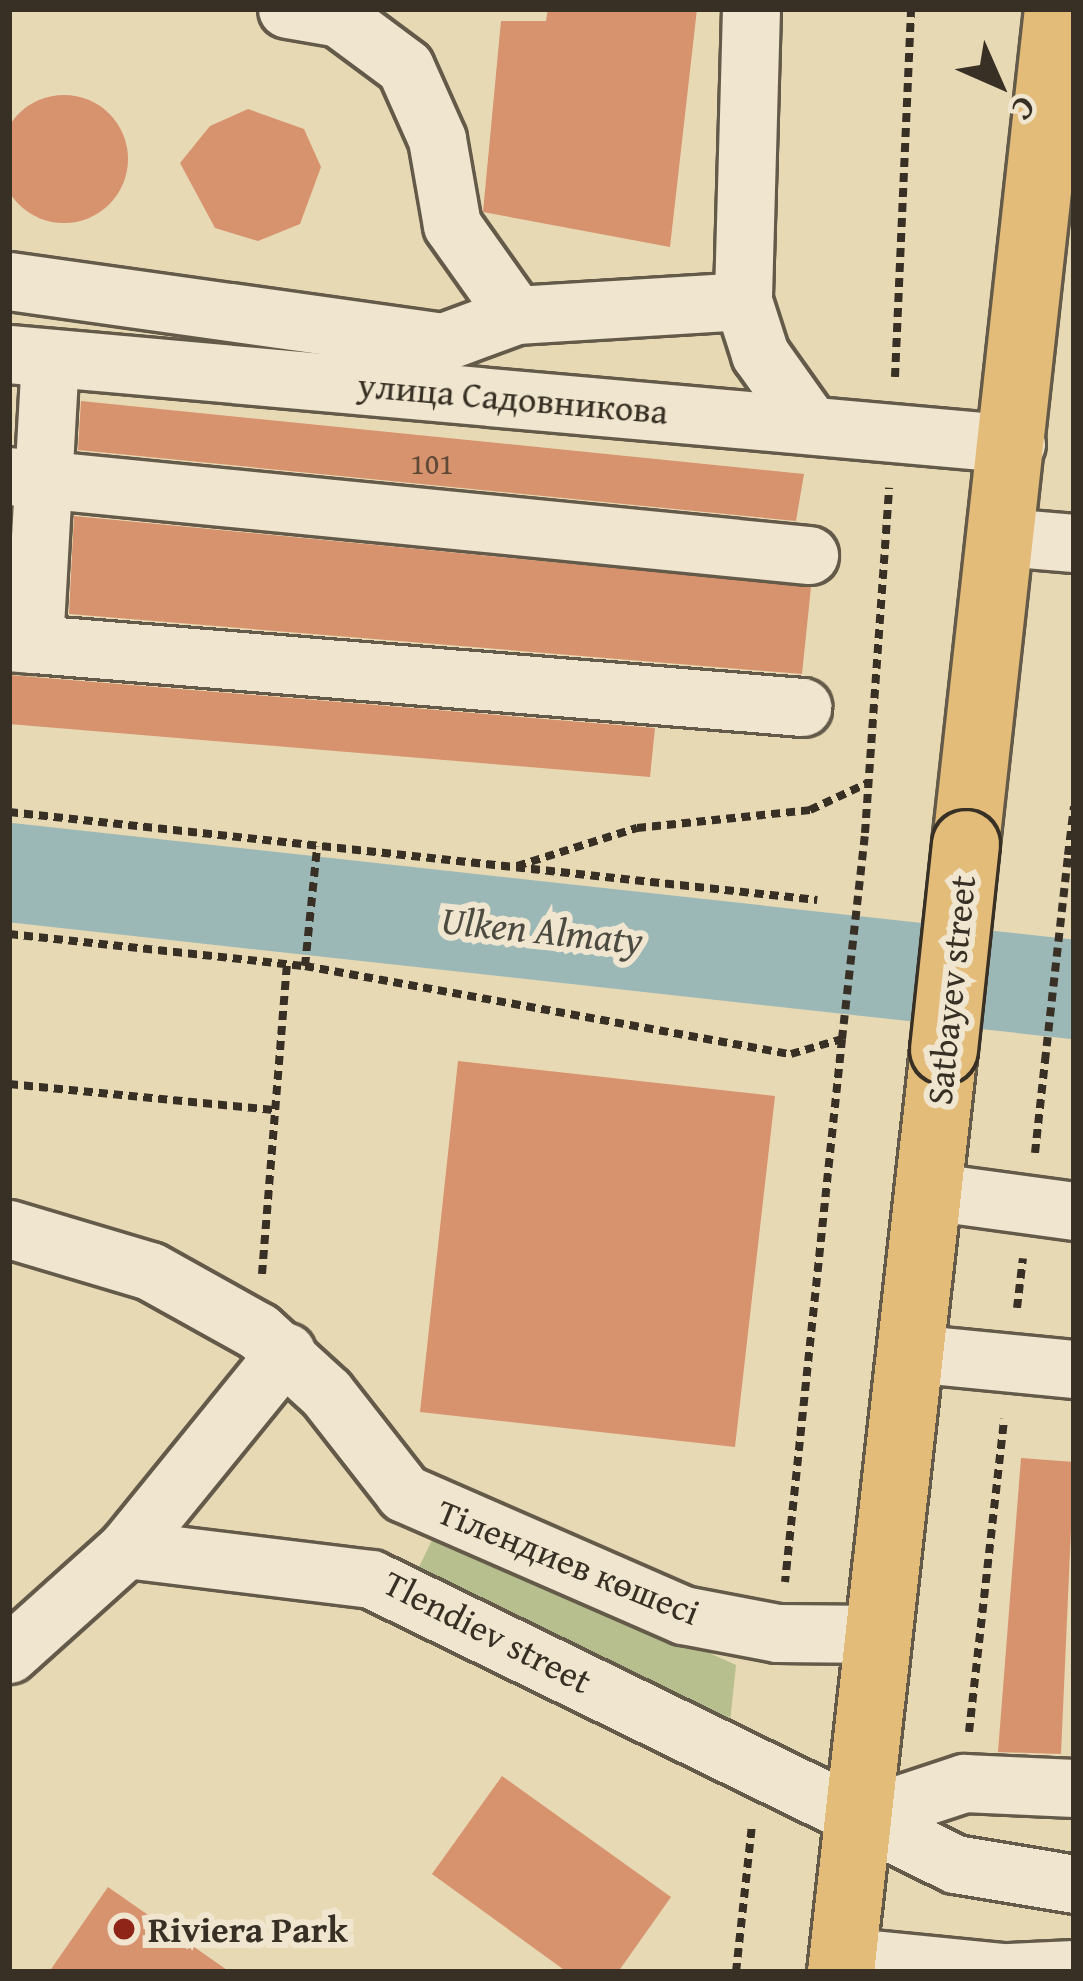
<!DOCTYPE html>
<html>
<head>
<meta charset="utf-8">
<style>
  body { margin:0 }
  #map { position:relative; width:1083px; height:1981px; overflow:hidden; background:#e8d9b5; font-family:"Gentium Book Plus",serif }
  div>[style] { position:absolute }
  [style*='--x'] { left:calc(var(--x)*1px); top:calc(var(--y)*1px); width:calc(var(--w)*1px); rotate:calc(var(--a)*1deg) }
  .green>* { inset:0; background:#b6bf8d }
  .river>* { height:99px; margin:-49.5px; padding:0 49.5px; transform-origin:49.5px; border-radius:49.5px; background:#9bb8b7 }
  .building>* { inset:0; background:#d7926e }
  .round { border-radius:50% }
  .path>* { height:8px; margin-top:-4px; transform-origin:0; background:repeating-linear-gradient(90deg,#383025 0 9px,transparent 0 15px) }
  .roads { filter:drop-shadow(3px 0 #645a49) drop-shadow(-3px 0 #645a49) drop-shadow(0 3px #645a49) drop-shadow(0 -3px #645a49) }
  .minor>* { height:57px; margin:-28.5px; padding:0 28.5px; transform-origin:28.5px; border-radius:28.5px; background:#f0e6cf }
  .major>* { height:66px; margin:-33px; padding:0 33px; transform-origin:33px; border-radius:33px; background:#e4bc7a }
  .path-bridge>* { height:8px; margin-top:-4px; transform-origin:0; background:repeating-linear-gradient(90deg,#383025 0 9px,transparent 0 15px) }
  .bridges { filter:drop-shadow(3px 0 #383025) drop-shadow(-3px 0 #383025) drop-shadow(0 3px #383025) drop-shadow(0 -3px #383025) }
  .major-bridge>* { height:66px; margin:-33px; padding:0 33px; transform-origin:33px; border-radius:33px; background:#e4bc7a }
  .dots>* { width:33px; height:33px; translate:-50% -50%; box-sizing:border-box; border:6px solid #f0e6cf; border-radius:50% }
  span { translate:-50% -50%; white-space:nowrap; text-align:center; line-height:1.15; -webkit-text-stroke:12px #f0e6cf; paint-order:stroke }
  .number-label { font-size:30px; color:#604837 }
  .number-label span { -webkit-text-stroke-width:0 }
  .street-label { font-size:36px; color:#383025 }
  .poi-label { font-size:36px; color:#383025; font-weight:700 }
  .left { translate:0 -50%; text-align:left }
  .water-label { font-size:39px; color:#4c4b42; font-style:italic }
  .frame { position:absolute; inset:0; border:12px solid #383025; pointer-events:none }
  .north { position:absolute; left:939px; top:24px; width:120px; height:120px; -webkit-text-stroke:9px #f0e6cf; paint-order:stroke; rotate:135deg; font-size:33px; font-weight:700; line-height:48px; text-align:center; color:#383025 }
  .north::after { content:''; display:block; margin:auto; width:42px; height:54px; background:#383025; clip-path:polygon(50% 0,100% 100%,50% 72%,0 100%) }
</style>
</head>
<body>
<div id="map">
  <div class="green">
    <i style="clip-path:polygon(437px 1530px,736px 1665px,730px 1722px,415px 1575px)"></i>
  </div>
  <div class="river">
    <i style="--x:9;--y:872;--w:1071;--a:6.27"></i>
  </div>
  <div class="building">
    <i style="clip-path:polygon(548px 9px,697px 9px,670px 247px,483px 212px,501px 21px,546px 21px)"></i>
    <i class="round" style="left:0;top:95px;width:128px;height:128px"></i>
    <i style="clip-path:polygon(248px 109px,304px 129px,321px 167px,300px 224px,258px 241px,215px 228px,180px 163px,210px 126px)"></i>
    <i style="clip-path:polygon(81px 401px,804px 474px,796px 521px,78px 450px)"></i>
    <i style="clip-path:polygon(74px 516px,811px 587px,802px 674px,69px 614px)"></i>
    <i style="clip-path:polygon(9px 675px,655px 728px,650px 777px,9px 724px)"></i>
    <i style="clip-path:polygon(458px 1061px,775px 1096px,735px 1447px,420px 1412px)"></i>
    <i style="clip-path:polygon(1021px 1458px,1074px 1462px,1061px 1754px,998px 1752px)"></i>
    <i style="clip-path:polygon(502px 1776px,671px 1897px,618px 1972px,567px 1972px,432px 1874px)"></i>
    <i style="clip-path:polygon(108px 1887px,230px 1972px,49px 1972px)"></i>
  </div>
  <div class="path">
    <i style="--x:895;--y:377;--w:368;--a:-87.5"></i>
    <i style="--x:9;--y:812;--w:813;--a:6.22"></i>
    <i style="--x:865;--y:833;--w:346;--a:-86"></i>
    <i style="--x:1068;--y:855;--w:49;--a:-83"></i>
    <i style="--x:517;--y:866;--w:126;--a:-17.6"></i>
    <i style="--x:637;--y:828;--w:174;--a:-5.9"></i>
    <i style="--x:810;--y:810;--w:64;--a:-25"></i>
    <i style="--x:9;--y:934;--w:298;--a:6.2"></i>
    <i style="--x:305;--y:966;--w:494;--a:10.3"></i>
    <i style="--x:791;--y:1054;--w:53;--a:-16.4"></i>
    <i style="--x:842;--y:1039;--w:546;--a:95.99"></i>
    <i style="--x:305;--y:966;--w:120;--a:-84.2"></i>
    <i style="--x:9;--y:1084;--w:268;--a:5.6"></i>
    <i style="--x:1035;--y:1153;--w:93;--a:-83.8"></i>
    <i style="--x:262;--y:1274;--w:311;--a:-85.4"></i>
    <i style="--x:1017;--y:1308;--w:50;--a:-83.2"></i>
    <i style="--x:969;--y:1732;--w:315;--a:-83.6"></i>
    <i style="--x:736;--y:1972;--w:149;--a:-83.8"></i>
  </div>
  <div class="roads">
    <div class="minor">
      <i style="--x:287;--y:9;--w:53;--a:9.8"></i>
      <i style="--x:339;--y:18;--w:82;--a:36.6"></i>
      <i style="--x:405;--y:67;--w:79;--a:66"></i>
      <i style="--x:437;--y:139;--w:87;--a:80.1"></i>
      <i style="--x:452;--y:225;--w:110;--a:54.6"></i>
      <i style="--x:751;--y:9;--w:292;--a:91.6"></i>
      <i style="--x:743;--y:301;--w:56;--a:72.2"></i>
      <i style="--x:760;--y:354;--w:85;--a:54.6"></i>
      <i style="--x:9;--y:281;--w:438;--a:8"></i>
      <i style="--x:443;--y:342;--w:78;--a:-20.3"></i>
      <i style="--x:516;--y:315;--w:227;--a:-3.5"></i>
      <i style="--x:9;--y:354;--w:1011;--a:5.11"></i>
      <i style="--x:9;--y:476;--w:804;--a:5.64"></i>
      <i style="--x:1004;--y:537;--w:70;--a:4.9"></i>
      <i style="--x:9;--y:642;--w:25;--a:5"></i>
      <i style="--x:34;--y:644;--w:286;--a:-86.8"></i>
      <i style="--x:34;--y:644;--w:771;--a:4.69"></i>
      <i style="--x:928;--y:1191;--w:147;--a:7.8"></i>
      <i style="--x:9;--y:1229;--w:147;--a:16.6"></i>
      <i style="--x:150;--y:1271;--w:124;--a:29.1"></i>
      <i style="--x:258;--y:1331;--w:92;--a:42.4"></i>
      <i style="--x:326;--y:1393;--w:127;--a:52"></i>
      <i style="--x:404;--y:1493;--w:305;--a:23.6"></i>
      <i style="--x:683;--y:1615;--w:96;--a:10.8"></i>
      <i style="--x:777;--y:1633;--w:102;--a:0.6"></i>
      <i style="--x:910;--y:1353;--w:165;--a:5.6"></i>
      <i style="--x:126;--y:1549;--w:247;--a:7"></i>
      <i style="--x:371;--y:1579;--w:650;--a:26.01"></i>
      <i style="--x:955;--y:1864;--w:121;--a:9.5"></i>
      <i style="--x:9;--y:1654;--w:157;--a:-41.9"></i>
      <i style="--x:126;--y:1549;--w:254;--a:-50.9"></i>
      <i style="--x:858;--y:1818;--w:112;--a:-18.3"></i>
      <i style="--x:964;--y:1783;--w:110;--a:2.6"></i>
      <i style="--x:843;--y:1956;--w:161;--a:5.7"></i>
      <i style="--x:1009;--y:1972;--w:65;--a:-2.6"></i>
    </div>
    <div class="major">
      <i style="--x:966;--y:844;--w:840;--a:-83.71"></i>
      <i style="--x:841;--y:1972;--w:928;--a:-83.63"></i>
    </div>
  </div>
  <div class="path-bridge">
    <i style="--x:842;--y:1039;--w:207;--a:-83.6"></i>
    <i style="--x:1045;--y:1061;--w:207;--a:-83.6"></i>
  </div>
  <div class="bridges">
    <div class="major-bridge">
      <i style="--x:944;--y:1050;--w:207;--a:-83.9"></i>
    </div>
  </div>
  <div class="dots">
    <i style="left:124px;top:1929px;background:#8f2418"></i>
  </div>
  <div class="number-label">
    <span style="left:432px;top:463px">101</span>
  </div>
  <div class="street-label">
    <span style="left:513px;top:397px;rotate:5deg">улица Садовникова</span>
    <span style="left:950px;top:990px;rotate:-84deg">Satbayev street</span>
    <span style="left:569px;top:1561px;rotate:22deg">Тілендиев көшесі</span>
    <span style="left:488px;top:1631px;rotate:27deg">Tlendiev street</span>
  </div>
  <div class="poi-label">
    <span class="left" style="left:148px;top:1929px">Riviera Park</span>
  </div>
  <div class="water-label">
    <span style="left:542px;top:930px;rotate:6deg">Ulken Almaty</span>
  </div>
  <div class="frame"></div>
  <div class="north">С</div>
</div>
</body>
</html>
